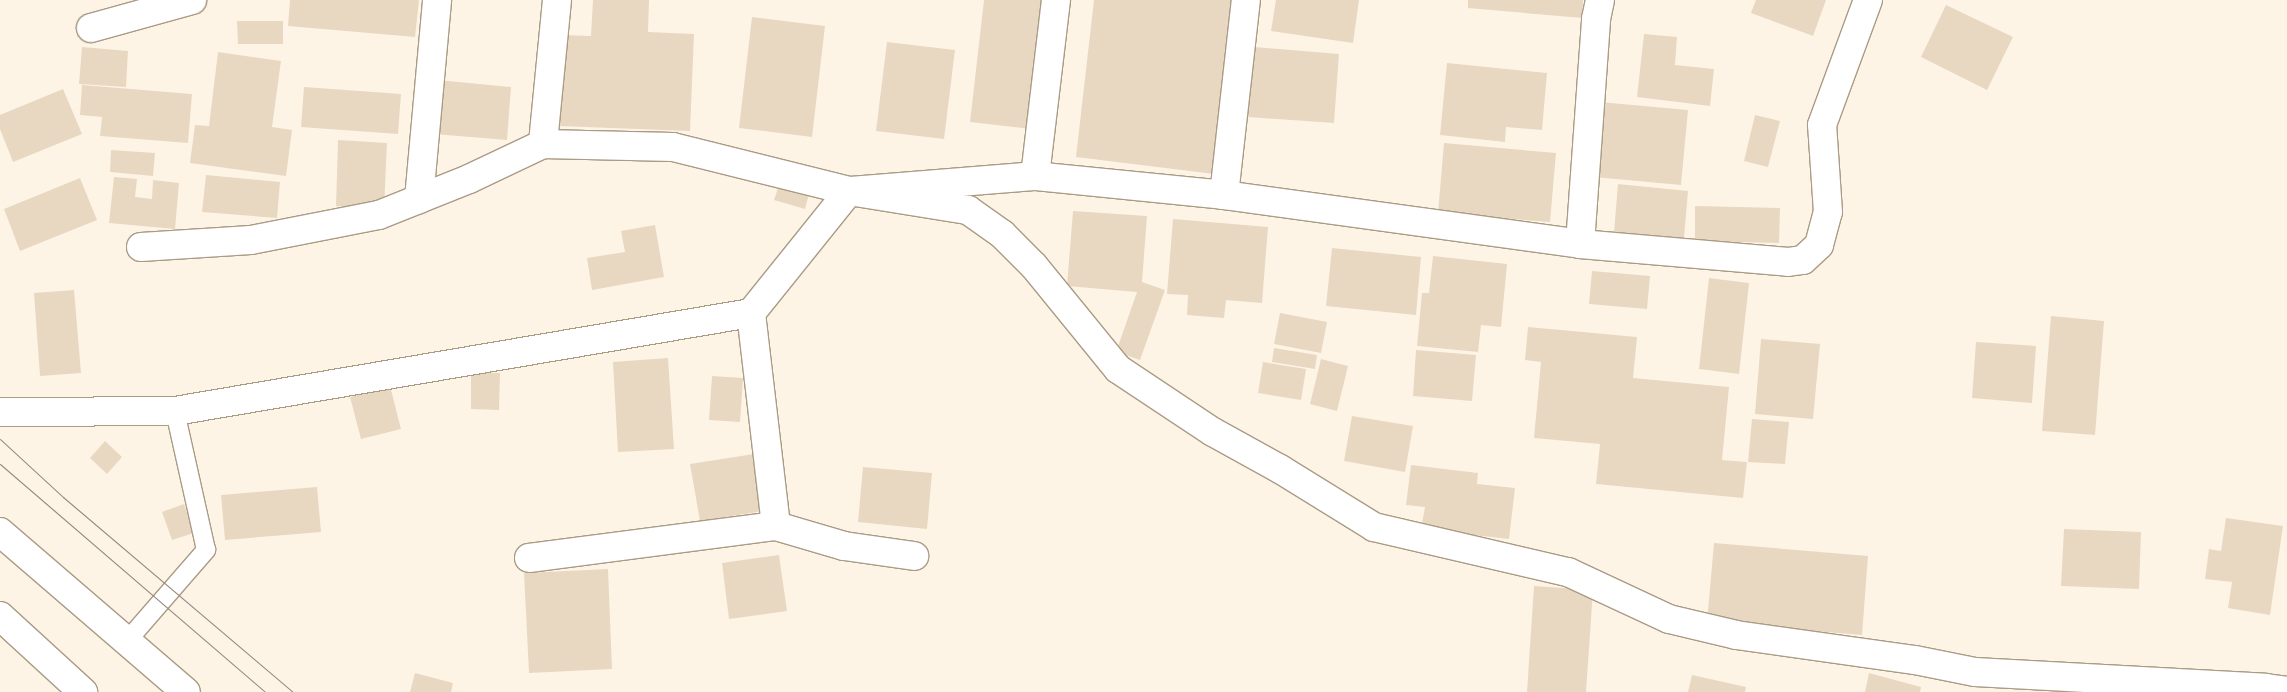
<!DOCTYPE html>
<html>
<head>
<meta charset="utf-8">
<style>
  body { margin:0 }
  #map { position:relative; width:2287px; height:692px; overflow:hidden; background:#fef4e6; font-family:"PT Sans",sans-serif }
  div>[style] { position:absolute }
  [style*='--x'] { left:calc(var(--x)*1px); top:calc(var(--y)*1px); width:calc(var(--w)*1px); rotate:calc(var(--a)*1deg) }
  .building>* { inset:0; background:#e8d8c1 }
  .roads { filter:drop-shadow(1px 0 #aa9b85) drop-shadow(-1px 0 #aa9b85) drop-shadow(0 1px #aa9b85) drop-shadow(0 -1px #aa9b85) }
  .lane>* { height:18px; margin:-9px; padding:0 9px; transform-origin:9px; border-radius:9px; background:#fff }
  .street>* { height:28px; margin:-14px; padding:0 14px; transform-origin:14px; border-radius:14px; background:#fff }
  .primary>* { height:28px; margin:-14px; padding:0 14px; transform-origin:14px; border-radius:14px; background:#fff }
  .tram>* { height:1px; margin:-0.5px; padding:0 0.5px; transform-origin:0.5px; border-radius:0.5px; background:#928a7f }
  span { translate:-50% -50%; white-space:nowrap; text-align:center; line-height:1.15; -webkit-text-stroke:4px #fff; paint-order:stroke }
</style>
</head>
<body>
<div id="map">
  <div class="building">
    <i style="clip-path:polygon(290px 0,419px 0,415px 37px,288px 26px)"></i>
    <i style="clip-path:polygon(593px 0,649px 0,648px 32px,694px 34px,690px 131px,558px 126px,562px 35px,591px 36px)"></i>
    <i style="clip-path:polygon(984px 0,1047px 0,1032px 129px,970px 122px)"></i>
    <i style="clip-path:polygon(1094px 0,1234px 0,1214px 174px,1076px 157px)"></i>
    <i style="clip-path:polygon(1276px 0,1359px 0,1353px 43px,1271px 31px)"></i>
    <i style="clip-path:polygon(1468px 0,1583px 0,1582px 18px,1468px 8px)"></i>
    <i style="clip-path:polygon(1756px 0,1826px 0,1813px 36px,1751px 13px)"></i>
    <i style="clip-path:polygon(1946px 5px,2013px 37px,1987px 90px,1921px 57px)"></i>
    <i style="clip-path:polygon(752px 17px,825px 26px,812px 137px,739px 128px)"></i>
    <i style="clip-path:polygon(237px 21px,283px 21px,283px 44px,238px 44px)"></i>
    <i style="clip-path:polygon(1644px 34px,1677px 37px,1675px 65px,1714px 69px,1710px 106px,1637px 97px)"></i>
    <i style="clip-path:polygon(887px 42px,955px 50px,944px 139px,876px 131px)"></i>
    <i style="clip-path:polygon(82px 47px,128px 51px,126px 87px,79px 84px)"></i>
    <i style="clip-path:polygon(1254px 47px,1339px 54px,1334px 123px,1248px 117px)"></i>
    <i style="clip-path:polygon(218px 52px,281px 61px,272px 127px,292px 130px,286px 176px,190px 163px,195px 125px,209px 126px)"></i>
    <i style="clip-path:polygon(1447px 63px,1547px 73px,1542px 130px,1506px 127px,1505px 142px,1440px 135px)"></i>
    <i style="clip-path:polygon(438px 80px,511px 87px,507px 140px,434px 134px)"></i>
    <i style="clip-path:polygon(82px 85px,192px 94px,188px 143px,100px 136px,102px 117px,80px 115px)"></i>
    <i style="clip-path:polygon(304px 87px,401px 94px,398px 134px,301px 127px)"></i>
    <i style="clip-path:polygon(63px 89px,82px 134px,13px 162px,0 129px,0 115px)"></i>
    <i style="clip-path:polygon(1600px 102px,1688px 110px,1681px 185px,1594px 177px)"></i>
    <i style="clip-path:polygon(1755px 115px,1780px 121px,1768px 167px,1744px 161px)"></i>
    <i style="clip-path:polygon(338px 140px,387px 143px,384px 209px,336px 206px)"></i>
    <i style="clip-path:polygon(1444px 143px,1556px 153px,1550px 222px,1438px 213px)"></i>
    <i style="clip-path:polygon(111px 150px,155px 153px,153px 176px,110px 172px)"></i>
    <i style="clip-path:polygon(206px 175px,280px 182px,277px 218px,202px 212px)"></i>
    <i style="clip-path:polygon(114px 177px,137px 179px,135px 197px,152px 199px,153px 180px,179px 183px,175px 229px,109px 223px)"></i>
    <i style="clip-path:polygon(80px 178px,97px 220px,20px 251px,4px 209px)"></i>
    <i style="clip-path:polygon(1618px 184px,1688px 191px,1684px 238px,1614px 232px)"></i>
    <i style="clip-path:polygon(779px 185px,809px 194px,805px 209px,774px 200px)"></i>
    <i style="clip-path:polygon(1695px 206px,1780px 208px,1779px 243px,1695px 241px)"></i>
    <i style="clip-path:polygon(1073px 211px,1147px 216px,1142px 282px,1165px 290px,1140px 360px,1116px 352px,1137px 292px,1067px 286px)"></i>
    <i style="clip-path:polygon(1173px 219px,1268px 227px,1262px 303px,1226px 300px,1224px 318px,1187px 315px,1188px 295px,1167px 294px)"></i>
    <i style="clip-path:polygon(655px 225px,664px 277px,592px 290px,587px 258px,625px 252px,621px 231px)"></i>
    <i style="clip-path:polygon(1332px 248px,1421px 257px,1416px 315px,1326px 306px)"></i>
    <i style="clip-path:polygon(1433px 256px,1507px 264px,1501px 327px,1481px 325px,1478px 352px,1417px 346px,1422px 293px,1429px 293px)"></i>
    <i style="clip-path:polygon(1592px 271px,1650px 276px,1647px 309px,1589px 304px)"></i>
    <i style="clip-path:polygon(1709px 278px,1749px 283px,1739px 374px,1699px 369px)"></i>
    <i style="clip-path:polygon(74px 290px,81px 373px,40px 376px,34px 293px)"></i>
    <i style="clip-path:polygon(1280px 313px,1327px 322px,1321px 353px,1274px 344px)"></i>
    <i style="clip-path:polygon(2051px 316px,2104px 321px,2095px 435px,2042px 431px)"></i>
    <i style="clip-path:polygon(1528px 327px,1637px 337px,1633px 378px,1729px 387px,1722px 460px,1747px 462px,1743px 498px,1596px 484px,1600px 444px,1534px 438px,1541px 362px,1525px 360px)"></i>
    <i style="clip-path:polygon(1761px 339px,1820px 344px,1813px 419px,1755px 414px)"></i>
    <i style="clip-path:polygon(1976px 342px,2036px 346px,2032px 403px,1972px 398px)"></i>
    <i style="clip-path:polygon(1274px 348px,1317px 355px,1315px 369px,1272px 362px)"></i>
    <i style="clip-path:polygon(1416px 350px,1476px 355px,1472px 401px,1413px 396px)"></i>
    <i style="clip-path:polygon(668px 358px,674px 449px,618px 452px,613px 362px)"></i>
    <i style="clip-path:polygon(1321px 359px,1348px 366px,1337px 411px,1310px 404px)"></i>
    <i style="clip-path:polygon(1263px 362px,1306px 369px,1301px 400px,1258px 393px)"></i>
    <i style="clip-path:polygon(471px 372px,500px 373px,499px 410px,471px 409px)"></i>
    <i style="clip-path:polygon(712px 376px,743px 378px,740px 422px,709px 420px)"></i>
    <i style="clip-path:polygon(390px 386px,401px 429px,361px 439px,350px 397px)"></i>
    <i style="clip-path:polygon(1352px 416px,1413px 426px,1405px 472px,1344px 461px)"></i>
    <i style="clip-path:polygon(1752px 419px,1789px 422px,1785px 464px,1748px 462px)"></i>
    <i style="clip-path:polygon(105px 441px,122px 457px,107px 474px,90px 458px)"></i>
    <i style="clip-path:polygon(754px 454px,763px 511px,700px 521px,690px 464px)"></i>
    <i style="clip-path:polygon(1411px 465px,1478px 473px,1477px 484px,1515px 488px,1509px 539px,1421px 529px,1425px 507px,1406px 505px)"></i>
    <i style="clip-path:polygon(863px 467px,932px 473px,927px 529px,858px 522px)"></i>
    <i style="clip-path:polygon(317px 487px,321px 532px,225px 540px,221px 495px)"></i>
    <i style="clip-path:polygon(184px 504px,194px 533px,172px 540px,162px 512px)"></i>
    <i style="clip-path:polygon(2226px 518px,2283px 526px,2270px 615px,2228px 608px,2232px 582px,2205px 579px,2209px 549px,2221px 551px)"></i>
    <i style="clip-path:polygon(2064px 529px,2141px 532px,2139px 589px,2061px 586px)"></i>
    <i style="clip-path:polygon(1714px 543px,1868px 556px,1862px 635px,1707px 622px)"></i>
    <i style="clip-path:polygon(779px 555px,787px 611px,729px 619px,722px 563px)"></i>
    <i style="clip-path:polygon(608px 569px,612px 669px,529px 673px,524px 573px)"></i>
    <i style="clip-path:polygon(1534px 586px,1593px 590px,1586px 692px,1527px 692px)"></i>
    <i style="clip-path:polygon(415px 673px,453px 683px,451px 692px,410px 692px)"></i>
    <i style="clip-path:polygon(1869px 673px,1921px 687px,1920px 692px,1865px 692px)"></i>
    <i style="clip-path:polygon(1692px 675px,1746px 687px,1745px 692px,1688px 692px)"></i>
  </div>
  <div class="roads">
    <div class="lane">
      <i style="--x:127;--y:641;--w:121;--a:-49"></i>
      <i style="--x:206;--y:550;--w:142;--a:-102.6"></i>
    </div>
    <div class="street">
      <i style="--x:557;--y:0;--w:145;--a:95.6"></i>
      <i style="--x:543;--y:144;--w:130;--a:1.3"></i>
      <i style="--x:673;--y:147;--w:181;--a:14"></i>
      <i style="--x:849;--y:191;--w:121;--a:9.1"></i>
      <i style="--x:968;--y:210;--w:42;--a:35.2"></i>
      <i style="--x:1002;--y:234;--w:45;--a:45"></i>
      <i style="--x:1034;--y:266;--w:133;--a:50.8"></i>
      <i style="--x:1118;--y:369;--w:114;--a:33.6"></i>
      <i style="--x:1213;--y:432;--w:77;--a:28.9"></i>
      <i style="--x:1280;--y:469;--w:110;--a:31.7"></i>
      <i style="--x:1374;--y:527;--w:199;--a:13.1"></i>
      <i style="--x:1568;--y:572;--w:111;--a:25"></i>
      <i style="--x:1669;--y:619;--w:69;--a:13.4"></i>
      <i style="--x:1736;--y:635;--w:181;--a:8"></i>
      <i style="--x:1915;--y:660;--w:61;--a:11.3"></i>
      <i style="--x:1975;--y:672;--w:291;--a:3.1"></i>
      <i style="--x:2266;--y:688;--w:21;--a:8"></i>
      <i style="--x:1056;--y:0;--w:177;--a:96.8"></i>
      <i style="--x:1035;--y:176;--w:190;--a:5.7"></i>
      <i style="--x:1224;--y:195;--w:359;--a:7.8"></i>
      <i style="--x:1580;--y:244;--w:226;--a:-85.9"></i>
      <i style="--x:1596;--y:19;--w:19;--a:-78"></i>
      <i style="--x:91;--y:28;--w:105;--a:-15.5"></i>
      <i style="--x:1224;--y:195;--w:196;--a:-83.6"></i>
      <i style="--x:419;--y:199;--w:200;--a:-84.8"></i>
      <i style="--x:1580;--y:244;--w:209;--a:4.9"></i>
      <i style="--x:1788;--y:262;--w:15;--a:-8"></i>
      <i style="--x:1803;--y:260;--w:22;--a:-43"></i>
      <i style="--x:1819;--y:245;--w:34;--a:-75"></i>
      <i style="--x:1828;--y:212;--w:87;--a:-93.9"></i>
      <i style="--x:1822;--y:125;--w:133;--a:-69.8"></i>
      <i style="--x:141;--y:247;--w:110;--a:-3.6"></i>
      <i style="--x:251;--y:240;--w:130;--a:-11.1"></i>
      <i style="--x:379;--y:215;--w:97;--a:-21.8"></i>
      <i style="--x:469;--y:179;--w:82;--a:-25.3"></i>
      <i style="--x:751;--y:313;--w:214;--a:83.3"></i>
      <i style="--x:0;--y:412;--w:175;--a:-0.3"></i>
      <i style="--x:175;--y:411;--w:584;--a:-9.66"></i>
      <i style="--x:751;--y:313;--w:156;--a:-51.2"></i>
      <i style="--x:849;--y:191;--w:187;--a:-4.6"></i>
      <i style="--x:529;--y:558;--w:249;--a:-7.4"></i>
      <i style="--x:776;--y:526;--w:71;--a:16.4"></i>
      <i style="--x:844;--y:546;--w:71;--a:8.1"></i>
    </div>
    <div class="primary">
      <i style="--x:0;--y:532;--w:245;--a:40.7"></i>
      <i style="--x:0;--y:616;--w:113;--a:42.5"></i>
    </div>
  </div>
  <div class="tram">
    <i style="--x:0;--y:439;--w:86;--a:42.6"></i>
    <i style="--x:63;--y:497;--w:302;--a:40.3"></i>
    <i style="--x:0;--y:464;--w:350;--a:40.7"></i>
  </div>
</div>
</body>
</html>
